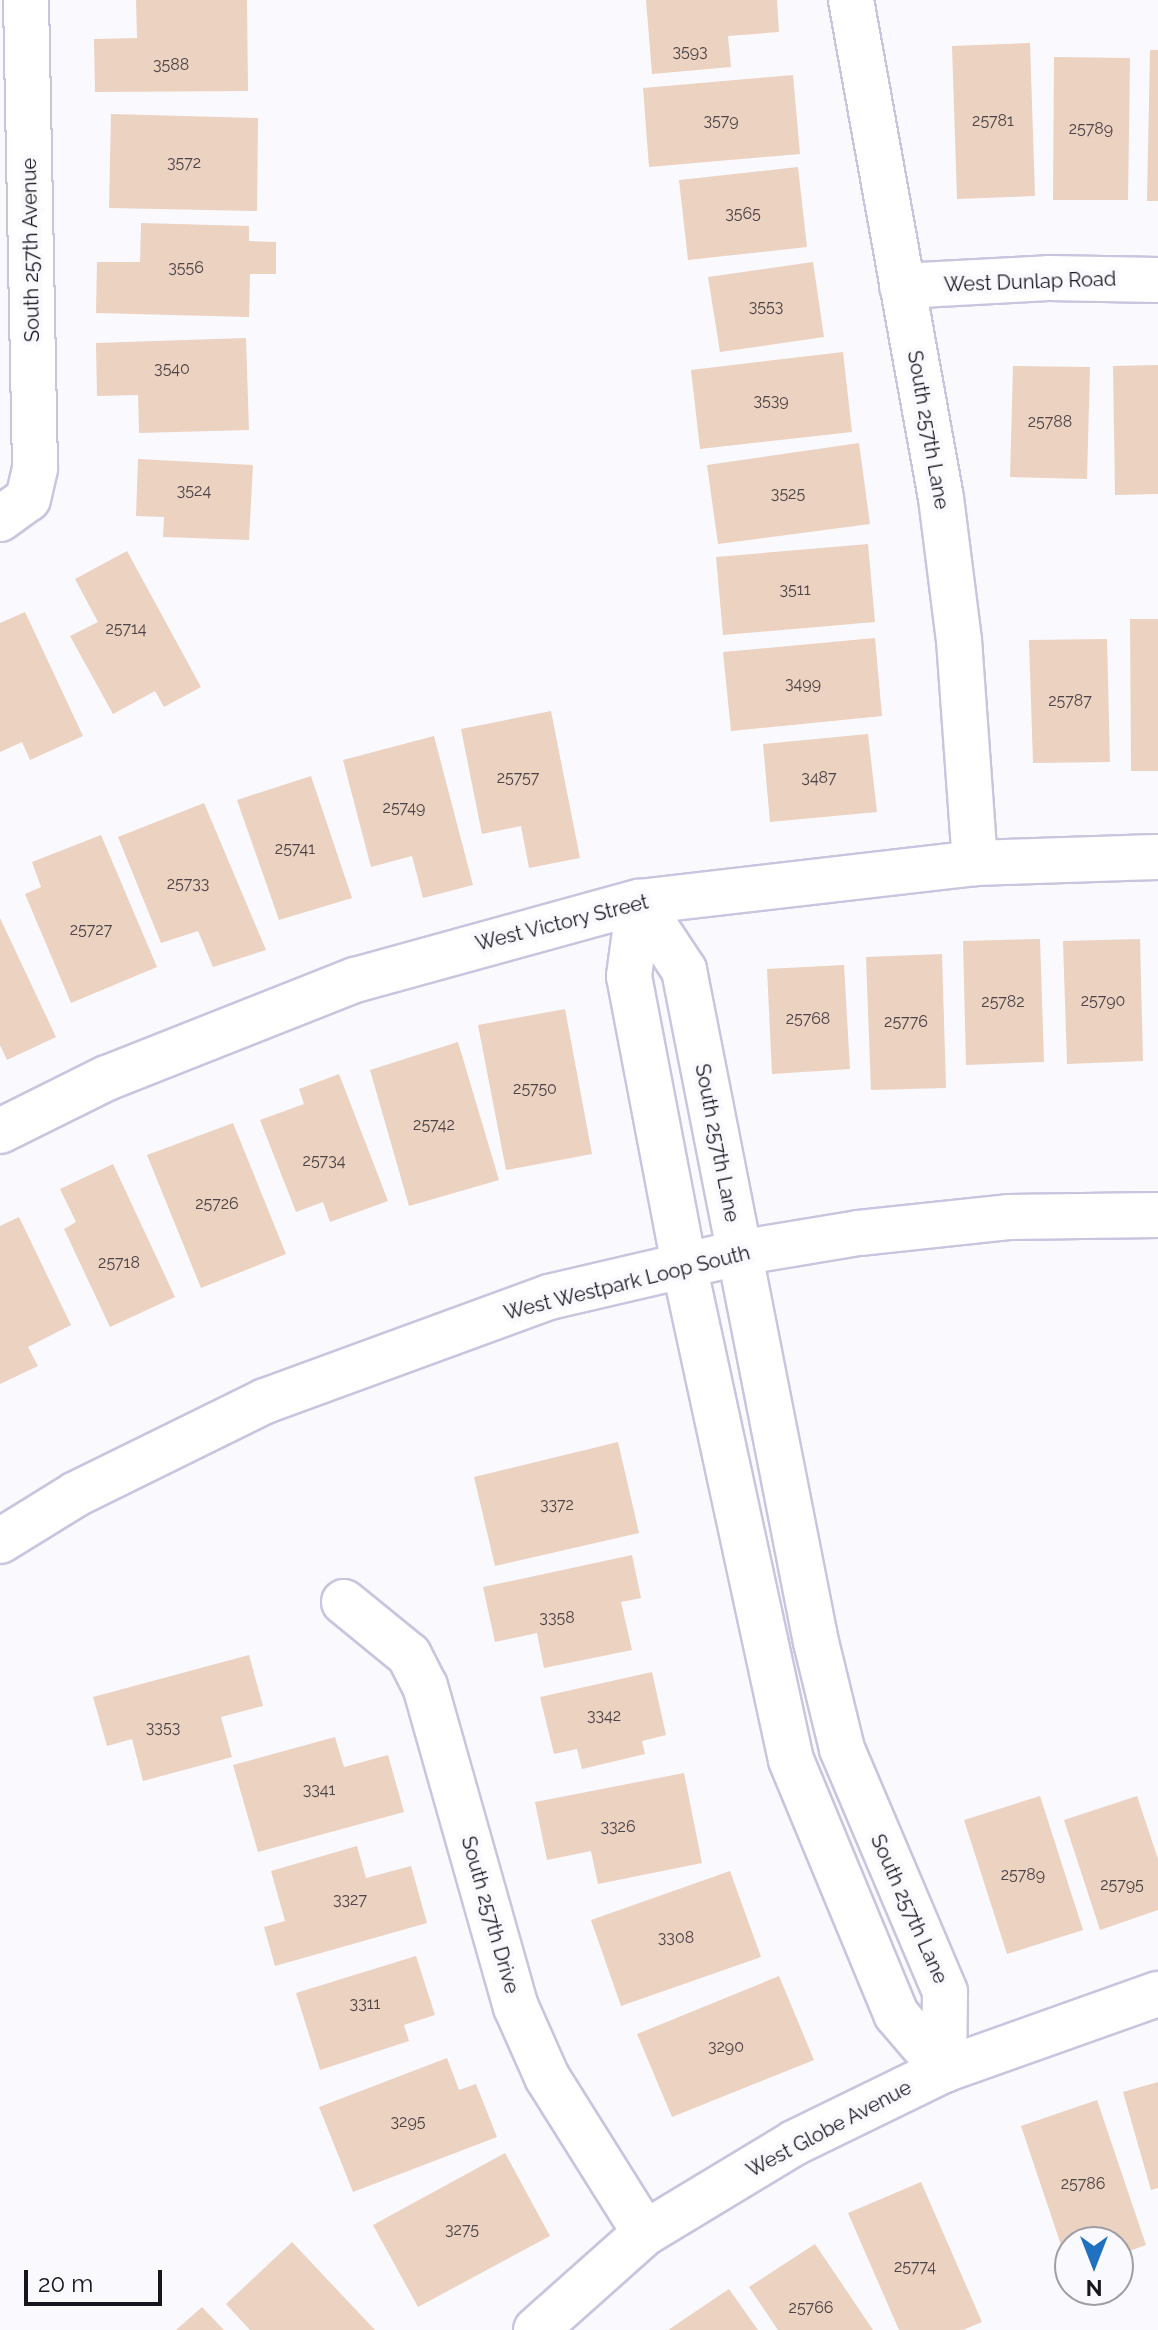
<!DOCTYPE html>
<html>
<head>
<meta charset="utf-8">
<style>
  body { margin:0 }
  #map { position:relative; width:1158px; height:2330px; overflow:hidden; background:#faf9fe; font-family:Raleway,sans-serif }
  div>[style] { position:absolute }
  [style*='--x'] { left:calc(var(--x)*1px); top:calc(var(--y)*1px); width:calc(var(--w)*1px); rotate:calc(var(--a)*1deg) }
  .building>* { inset:0; background:#ecd2c1 }
  .roads { filter:drop-shadow(2px 0 #cac4df) drop-shadow(-2px 0 #cac4df) drop-shadow(0 2px #cac4df) drop-shadow(0 -2px #cac4df) }
  .minor>* { height:44px; margin:-22px; padding:0 22px; transform-origin:22px; border-radius:22px; background:#fff }
  span { translate:-50% -50%; white-space:nowrap; text-align:center; line-height:1.15; -webkit-text-stroke:8px #faf9fe; paint-order:stroke }
  .number-label { font-size:16px; color:#4c4447 }
  .number-label span { -webkit-text-stroke-width:0 }
  .street-label { font-size:20px; color:#17151e }
  .north { position:absolute; left:1054px; top:2226px; width:80px; height:80px; box-sizing:border-box; background:#faf9fe; border:2px solid #9f9ea4; border-radius:50%; rotate:180deg; font-size:22px; font-weight:700; line-height:32px; text-align:center; color:#17151e }
  .north::after { content:''; display:block; margin:auto; width:28px; height:36px; background:#2072c0; clip-path:polygon(50% 0,100% 100%,50% 72%,0 100%) }
  .scale { position:absolute; left:24px; top:2270px; width:138px; height:36px; box-sizing:border-box; border:4px solid #17151e; border-top:0; padding-left:10px; font-size:24px; line-height:28px; white-space:nowrap; color:#17151e; -webkit-text-stroke:6px #faf9fe; paint-order:stroke }
</style>
</head>
<body>
<div id="map">
  <div class="building">
    <i style="clip-path:polygon(136px 0,247px 0,248px 91px,95px 92px,94px 39px,137px 38px)"></i>
    <i style="clip-path:polygon(646px 0,777px 0,779px 32px,728px 36px,731px 67px,652px 74px)"></i>
    <i style="clip-path:polygon(1030px 43px,1035px 196px,957px 199px,952px 46px)"></i>
    <i style="clip-path:polygon(1150px 50px,1158px 50px,1158px 201px,1147px 201px)"></i>
    <i style="clip-path:polygon(1054px 57px,1130px 58px,1128px 200px,1053px 200px)"></i>
    <i style="clip-path:polygon(793px 75px,800px 154px,649px 167px,643px 88px)"></i>
    <i style="clip-path:polygon(111px 114px,258px 118px,257px 211px,109px 208px)"></i>
    <i style="clip-path:polygon(798px 167px,807px 247px,688px 260px,679px 180px)"></i>
    <i style="clip-path:polygon(141px 223px,249px 226px,249px 241px,276px 242px,276px 274px,250px 274px,249px 317px,96px 313px,97px 262px,140px 262px)"></i>
    <i style="clip-path:polygon(813px 262px,824px 337px,720px 352px,708px 277px)"></i>
    <i style="clip-path:polygon(246px 338px,249px 430px,139px 433px,138px 395px,97px 396px,96px 343px)"></i>
    <i style="clip-path:polygon(843px 352px,852px 432px,700px 449px,691px 370px)"></i>
    <i style="clip-path:polygon(1158px 365px,1158px 494px,1115px 495px,1113px 366px)"></i>
    <i style="clip-path:polygon(1013px 366px,1090px 367px,1087px 479px,1010px 477px)"></i>
    <i style="clip-path:polygon(859px 443px,870px 524px,718px 544px,707px 465px)"></i>
    <i style="clip-path:polygon(138px 459px,253px 465px,249px 540px,163px 537px,164px 517px,136px 516px)"></i>
    <i style="clip-path:polygon(868px 544px,875px 622px,723px 635px,716px 557px)"></i>
    <i style="clip-path:polygon(127px 551px,201px 687px,164px 707px,155px 691px,113px 714px,70px 636px,98px 622px,75px 579px)"></i>
    <i style="clip-path:polygon(25px 612px,83px 736px,30px 760px,22px 742px,0 752px,0 623px)"></i>
    <i style="clip-path:polygon(1130px 619px,1158px 619px,1158px 771px,1131px 771px)"></i>
    <i style="clip-path:polygon(875px 638px,882px 716px,731px 731px,723px 652px)"></i>
    <i style="clip-path:polygon(1107px 639px,1110px 762px,1033px 763px,1029px 640px)"></i>
    <i style="clip-path:polygon(551px 711px,580px 858px,529px 868px,521px 826px,482px 834px,461px 729px)"></i>
    <i style="clip-path:polygon(868px 734px,877px 812px,770px 822px,763px 744px)"></i>
    <i style="clip-path:polygon(434px 736px,473px 885px,423px 898px,412px 856px,371px 867px,343px 760px)"></i>
    <i style="clip-path:polygon(311px 776px,352px 898px,279px 920px,237px 800px)"></i>
    <i style="clip-path:polygon(204px 803px,266px 950px,213px 967px,198px 931px,161px 943px,118px 837px)"></i>
    <i style="clip-path:polygon(101px 835px,157px 967px,71px 1003px,25px 894px,41px 887px,32px 862px)"></i>
    <i style="clip-path:polygon(0 918px,56px 1037px,7px 1060px,0 1045px)"></i>
    <i style="clip-path:polygon(1040px 939px,1044px 1062px,966px 1065px,963px 941px)"></i>
    <i style="clip-path:polygon(1140px 939px,1143px 1061px,1067px 1064px,1063px 941px)"></i>
    <i style="clip-path:polygon(942px 954px,946px 1088px,871px 1090px,866px 957px)"></i>
    <i style="clip-path:polygon(844px 965px,850px 1069px,772px 1074px,767px 969px)"></i>
    <i style="clip-path:polygon(565px 1009px,592px 1154px,506px 1170px,478px 1025px)"></i>
    <i style="clip-path:polygon(458px 1042px,499px 1180px,409px 1206px,370px 1070px)"></i>
    <i style="clip-path:polygon(339px 1074px,388px 1201px,330px 1222px,323px 1202px,296px 1212px,260px 1120px,304px 1104px,299px 1089px)"></i>
    <i style="clip-path:polygon(233px 1123px,286px 1254px,201px 1288px,147px 1155px)"></i>
    <i style="clip-path:polygon(113px 1164px,175px 1297px,110px 1327px,64px 1229px,76px 1222px,60px 1189px)"></i>
    <i style="clip-path:polygon(19px 1217px,71px 1325px,28px 1347px,38px 1366px,0 1384px,0 1226px)"></i>
    <i style="clip-path:polygon(618px 1442px,639px 1533px,495px 1566px,474px 1477px)"></i>
    <i style="clip-path:polygon(632px 1555px,641px 1598px,621px 1602px,632px 1650px,544px 1668px,537px 1633px,495px 1642px,483px 1587px)"></i>
    <i style="clip-path:polygon(249px 1655px,263px 1706px,221px 1717px,232px 1757px,143px 1781px,132px 1739px,107px 1746px,93px 1697px)"></i>
    <i style="clip-path:polygon(652px 1672px,666px 1735px,642px 1741px,645px 1754px,582px 1769px,577px 1749px,554px 1754px,540px 1697px)"></i>
    <i style="clip-path:polygon(335px 1737px,344px 1767px,388px 1755px,404px 1812px,258px 1852px,233px 1765px)"></i>
    <i style="clip-path:polygon(684px 1773px,702px 1863px,598px 1884px,591px 1851px,547px 1860px,535px 1802px)"></i>
    <i style="clip-path:polygon(1040px 1796px,1083px 1930px,1007px 1954px,964px 1820px)"></i>
    <i style="clip-path:polygon(1137px 1796px,1158px 1859px,1158px 1910px,1100px 1930px,1064px 1820px)"></i>
    <i style="clip-path:polygon(357px 1846px,366px 1878px,411px 1866px,427px 1923px,275px 1966px,264px 1927px,285px 1921px,271px 1871px)"></i>
    <i style="clip-path:polygon(730px 1871px,761px 1957px,621px 2006px,591px 1920px)"></i>
    <i style="clip-path:polygon(416px 1956px,435px 2015px,404px 2025px,409px 2041px,320px 2070px,296px 1993px)"></i>
    <i style="clip-path:polygon(779px 1976px,814px 2060px,672px 2117px,637px 2034px)"></i>
    <i style="clip-path:polygon(447px 2058px,459px 2090px,476px 2084px,497px 2137px,353px 2192px,319px 2107px)"></i>
    <i style="clip-path:polygon(1158px 2082px,1158px 2188px,1151px 2190px,1123px 2092px)"></i>
    <i style="clip-path:polygon(1097px 2100px,1146px 2245px,1118px 2255px,1118px 2242px,1070px 2242px,1069px 2269px,1021px 2126px)"></i>
    <i style="clip-path:polygon(505px 2153px,550px 2236px,418px 2307px,373px 2225px)"></i>
    <i style="clip-path:polygon(921px 2182px,982px 2322px,963px 2330px,899px 2330px,848px 2213px)"></i>
    <i style="clip-path:polygon(292px 2242px,375px 2330px,250px 2330px,226px 2304px)"></i>
    <i style="clip-path:polygon(815px 2244px,873px 2330px,778px 2330px,749px 2287px)"></i>
    <i style="clip-path:polygon(729px 2289px,758px 2330px,668px 2330px)"></i>
    <i style="clip-path:polygon(202px 2307px,224px 2330px,176px 2330px)"></i>
  </div>
  <div class="roads">
    <div class="minor">
      <i style="--x:851;--y:0;--w:506;--a:79.76"></i>
      <i style="--x:941;--y:498;--w:143;--a:82.8"></i>
      <i style="--x:959;--y:640;--w:224;--a:85.9"></i>
      <i style="--x:902;--y:286;--w:146;--a:-3.1"></i>
      <i style="--x:1048;--y:278;--w:110;--a:1"></i>
      <i style="--x:0;--y:519;--w:34;--a:-36"></i>
      <i style="--x:28;--y:499;--w:32;--a:-77"></i>
      <i style="--x:35;--y:468;--w:468;--a:-91.1"></i>
      <i style="--x:639;--y:902;--w:75;--a:97.7"></i>
      <i style="--x:629;--y:976;--w:294;--a:79.2"></i>
      <i style="--x:684;--y:1265;--w:506;--a:77.8"></i>
      <i style="--x:791;--y:1760;--w:275;--a:67.5"></i>
      <i style="--x:896;--y:2014;--w:74;--a:49.4"></i>
      <i style="--x:639;--y:902;--w:82;--a:56.5"></i>
      <i style="--x:684;--y:970;--w:685;--a:78.89"></i>
      <i style="--x:816;--y:1642;--w:110;--a:76.3"></i>
      <i style="--x:842;--y:1749;--w:264;--a:67"></i>
      <i style="--x:945;--y:1992;--w:78;--a:90.7"></i>
      <i style="--x:0;--y:1131;--w:119;--a:-26.4"></i>
      <i style="--x:107;--y:1078;--w:267;--a:-21.6"></i>
      <i style="--x:355;--y:980;--w:295;--a:-15.4"></i>
      <i style="--x:639;--y:902;--w:338;--a:-6.6"></i>
      <i style="--x:975;--y:863;--w:183;--a:-1.9"></i>
      <i style="--x:0;--y:1541;--w:89;--a:-31.7"></i>
      <i style="--x:76;--y:1494;--w:211;--a:-26.2"></i>
      <i style="--x:265;--y:1401;--w:302;--a:-20.1"></i>
      <i style="--x:549;--y:1297;--w:194;--a:-13.1"></i>
      <i style="--x:738;--y:1253;--w:123;--a:-9.4"></i>
      <i style="--x:859;--y:1233;--w:150;--a:-6.1"></i>
      <i style="--x:1008;--y:1217;--w:150;--a:-0.8"></i>
      <i style="--x:344;--y:1602;--w:84;--a:39.2"></i>
      <i style="--x:409;--y:1655;--w:35;--a:63"></i>
      <i style="--x:425;--y:1686;--w:334;--a:74.2"></i>
      <i style="--x:516;--y:2007;--w:77;--a:66.1"></i>
      <i style="--x:547;--y:2077;--w:184;--a:57.9"></i>
      <i style="--x:536;--y:2330;--w:146;--a:-41.7"></i>
      <i style="--x:645;--y:2233;--w:174;--a:-31.1"></i>
      <i style="--x:794;--y:2143;--w:167;--a:-26"></i>
      <i style="--x:944;--y:2070;--w:227;--a:-19.6"></i>
    </div>
  </div>
  <div class="number-label">
    <span style="left:690px;top:52px">3593</span>
    <span style="left:171px;top:65px">3588</span>
    <span style="left:721px;top:121px">3579</span>
    <span style="left:993px;top:121px">25781</span>
    <span style="left:1091px;top:129px">25789</span>
    <span style="left:184px;top:163px">3572</span>
    <span style="left:743px;top:214px">3565</span>
    <span style="left:186px;top:268px">3556</span>
    <span style="left:766px;top:307px">3553</span>
    <span style="left:172px;top:369px">3540</span>
    <span style="left:771px;top:401px">3539</span>
    <span style="left:1050px;top:422px">25788</span>
    <span style="left:194px;top:491px">3524</span>
    <span style="left:788px;top:494px">3525</span>
    <span style="left:795px;top:590px">3511</span>
    <span style="left:126px;top:629px">25714</span>
    <span style="left:803px;top:684px">3499</span>
    <span style="left:1070px;top:701px">25787</span>
    <span style="left:518px;top:778px">25757</span>
    <span style="left:819px;top:778px">3487</span>
    <span style="left:404px;top:808px">25749</span>
    <span style="left:295px;top:849px">25741</span>
    <span style="left:188px;top:884px">25733</span>
    <span style="left:91px;top:930px">25727</span>
    <span style="left:1103px;top:1001px">25790</span>
    <span style="left:1003px;top:1002px">25782</span>
    <span style="left:808px;top:1019px">25768</span>
    <span style="left:906px;top:1022px">25776</span>
    <span style="left:535px;top:1089px">25750</span>
    <span style="left:434px;top:1125px">25742</span>
    <span style="left:324px;top:1161px">25734</span>
    <span style="left:217px;top:1204px">25726</span>
    <span style="left:119px;top:1263px">25718</span>
    <span style="left:557px;top:1505px">3372</span>
    <span style="left:557px;top:1618px">3358</span>
    <span style="left:604px;top:1716px">3342</span>
    <span style="left:163px;top:1728px">3353</span>
    <span style="left:319px;top:1790px">3341</span>
    <span style="left:618px;top:1827px">3326</span>
    <span style="left:1023px;top:1875px">25789</span>
    <span style="left:1122px;top:1885px">25795</span>
    <span style="left:350px;top:1900px">3327</span>
    <span style="left:676px;top:1938px">3308</span>
    <span style="left:365px;top:2004px">3311</span>
    <span style="left:726px;top:2047px">3290</span>
    <span style="left:408px;top:2122px">3295</span>
    <span style="left:1083px;top:2184px">25786</span>
    <span style="left:462px;top:2230px">3275</span>
    <span style="left:915px;top:2267px">25774</span>
    <span style="left:811px;top:2308px">25766</span>
  </div>
  <div class="street-label">
    <span style="left:31px;top:250px;rotate:-91deg">South 257th Avenue</span>
    <span style="left:1030px;top:282px;rotate:-2deg">West Dunlap Road</span>
    <span style="left:928px;top:430px;rotate:80deg">South 257th Lane</span>
    <span style="left:562px;top:923px;rotate:-14deg">West Victory Street</span>
    <span style="left:717px;top:1143px;rotate:79deg">South 257th Lane</span>
    <span style="left:627px;top:1283px;rotate:-14deg">West Westpark Loop South</span>
    <span style="left:909px;top:1909px;rotate:66deg">South 257th Lane</span>
    <span style="left:490px;top:1915px;rotate:74deg">South 257th Drive</span>
    <span style="left:829px;top:2129px;rotate:-28deg">West Globe Avenue</span>
  </div>
  <div class="north">N</div>
  <div class="scale">20 m</div>
</div>
</body>
</html>
